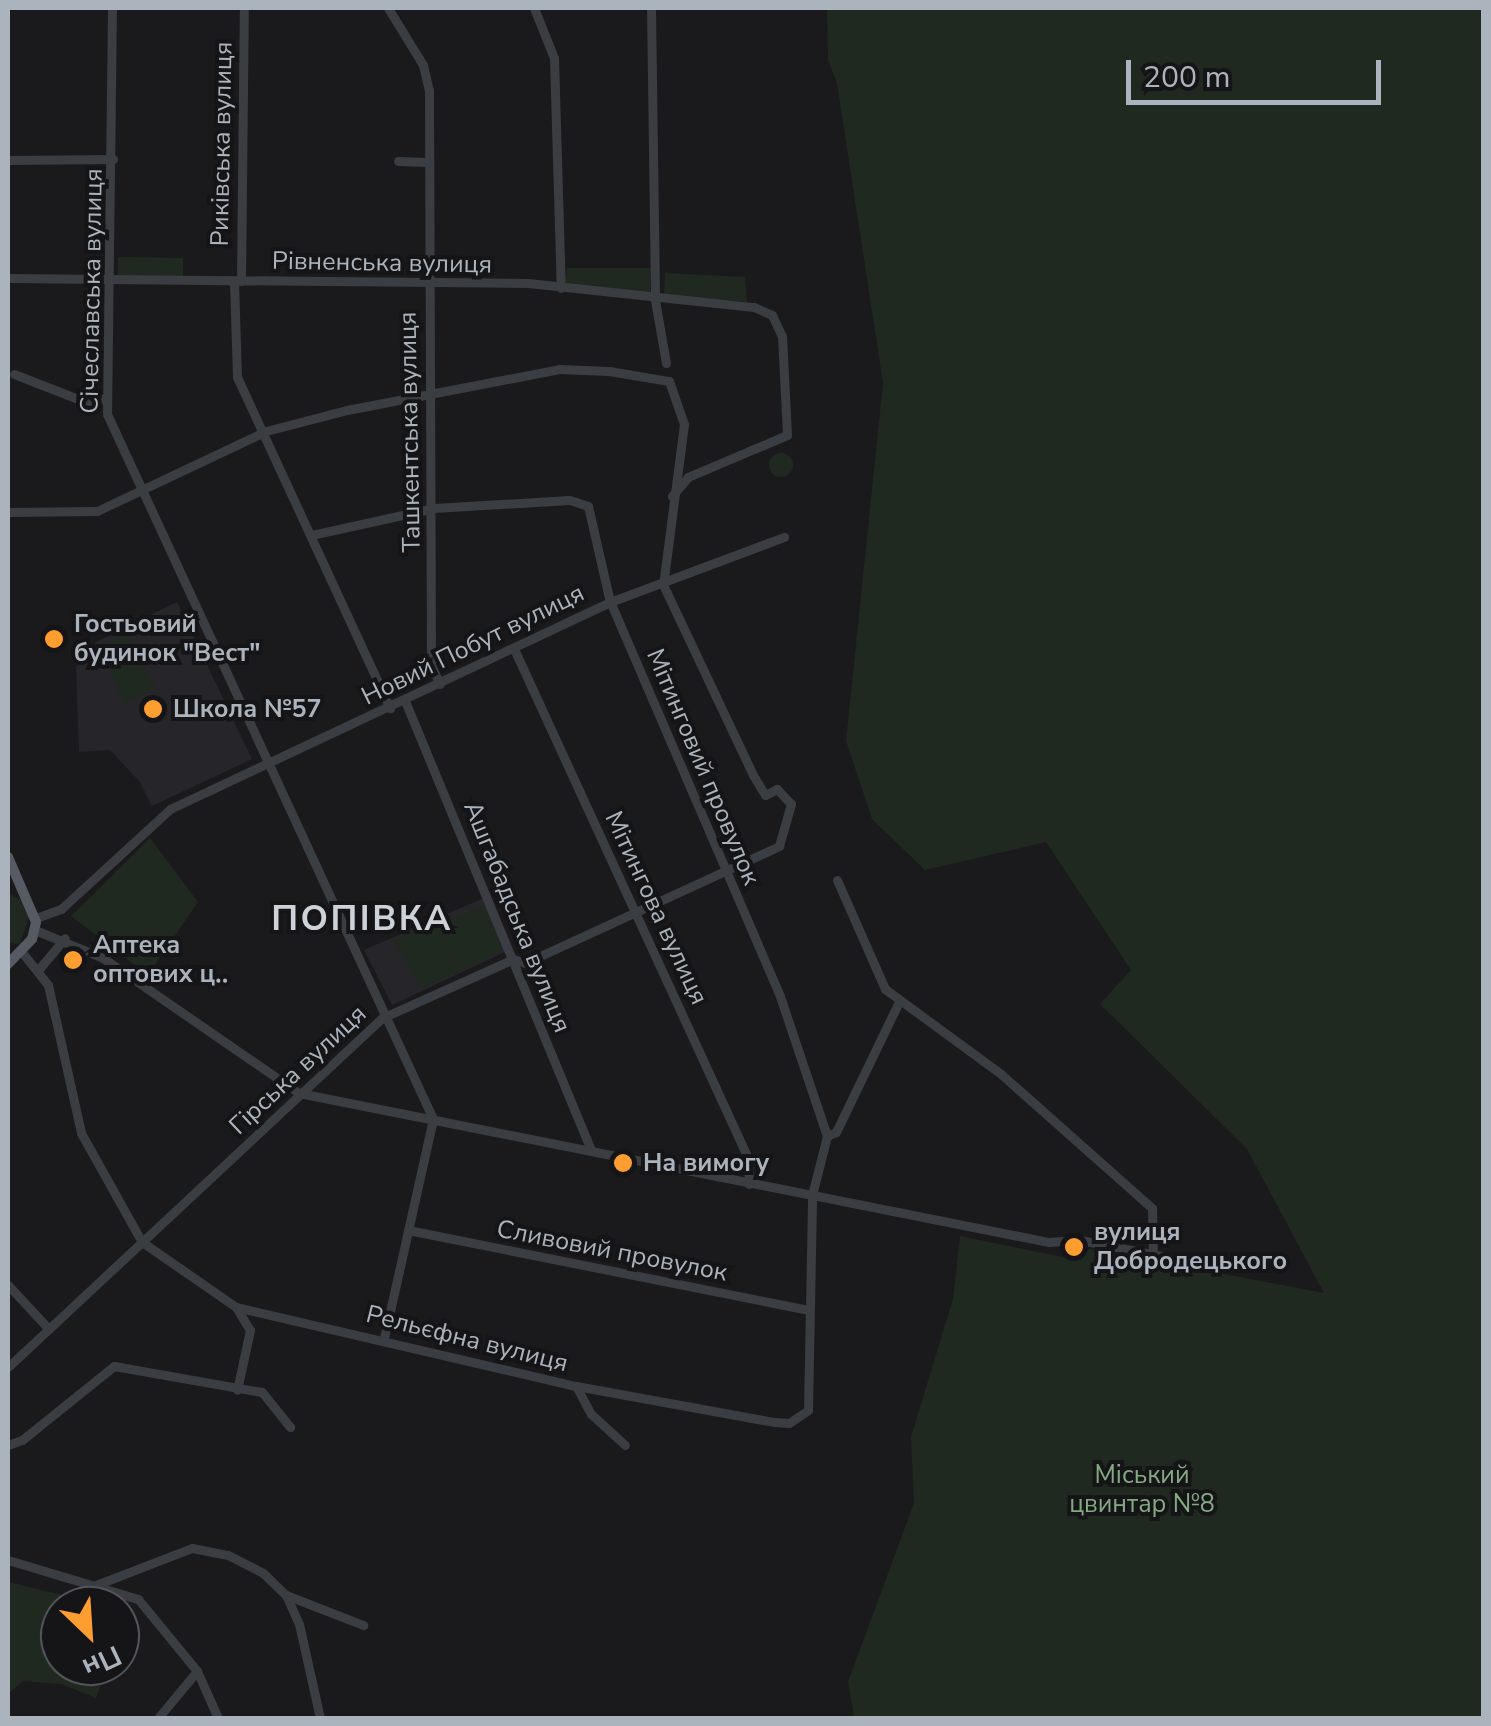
<!DOCTYPE html>
<html>
<head>
<meta charset="utf-8">
<style>
  body { margin:0 }
  #map { position:relative; width:1491px; height:1726px; overflow:hidden; background:#1a1a1d; font-family:"Nunito Sans",sans-serif }
  div>[style] { position:absolute }
  [style*='--x'] { left:calc(var(--x)*1px); top:calc(var(--y)*1px); width:calc(var(--w)*1px); rotate:calc(var(--a)*1deg) }
  .built>* { inset:0; background:#26262a }
  .green>* { inset:0; background:#1f291f }
  .round { border-radius:50% }
  .minor>* { height:9px; margin:-4.5px; padding:0 4.5px; transform-origin:4.5px; border-radius:4.5px; background:#3a3d42 }
  .major>* { height:10px; margin:-5px; padding:0 5px; transform-origin:5px; border-radius:5px; background:#565a62 }
  .dots>* { width:28px; height:28px; translate:-50% -50%; box-sizing:border-box; border:5px solid #151518; border-radius:50% }
  span { translate:-50% -50%; white-space:nowrap; text-align:center; line-height:1.15; -webkit-text-stroke:8px #151518; paint-order:stroke }
  .street-label { font-size:25px; color:#abb3bd }
  .poi-label { font-size:25px; color:#abb3bd; font-weight:700 }
  .left { translate:0 -50%; text-align:left }
  .park-label { font-size:25px; color:#84aa81 }
  .district-label { font-size:35px; color:#cdd2d9; font-weight:700; letter-spacing:2.5px }
  .frame { position:absolute; inset:0; border:10px solid #abb3bd; pointer-events:none }
  .north { position:absolute; left:40px; top:1586px; width:100px; height:100px; box-sizing:border-box; background:#151518; border:2px solid #51545a; border-radius:50%; rotate:155deg; font-size:28px; font-weight:700; line-height:40px; text-align:center; color:#abb3bd }
  .north::after { content:''; display:block; margin:auto; width:35px; height:45px; background:#ff9e30; clip-path:polygon(50% 0,100% 100%,50% 72%,0 100%) }
  .scale { position:absolute; left:1126px; top:60px; width:255px; height:45px; box-sizing:border-box; border:5px solid #abb3bd; border-top:0; padding-left:12px; font-size:30px; line-height:35px; white-space:nowrap; color:#abb3bd; -webkit-text-stroke:8px #151518; paint-order:stroke }
</style>
</head>
<body>
<div id="map">
  <div class="built">
    <i style="clip-path:polygon(177px 602px,252px 759px,152px 806px,140px 782px,110px 750px,79px 752px,76px 667px,96px 642px)"></i>
    <i style="clip-path:polygon(486px 897px,505px 952px,392px 1005px,364px 950px)"></i>
  </div>
  <div class="green">
    <i style="clip-path:polygon(827px 8px,1483px 8px,1483px 1718px,854px 1718px,848px 1682px,914px 1503px,911px 1437px,953px 1299px,960px 1236px,1072px 1259px,1090px 1249px,1324px 1293px,1247px 1149px,1100px 1004px,1131px 970px,1046px 842px,925px 870px,872px 819px,846px 741px,883px 383px,837px 83px,828px 60px)"></i>
    <i style="clip-path:polygon(118px 257px,183px 258px,183px 278px,118px 277px)"></i>
    <i style="clip-path:polygon(567px 268px,651px 268px,650px 295px,565px 285px)"></i>
    <i style="clip-path:polygon(665px 273px,745px 277px,747px 302px,664px 295px)"></i>
    <i class="round" style="left:769px;top:453px;width:24px;height:24px"></i>
    <i style="clip-path:polygon(128px 633px,155px 688px,125px 704px,99px 648px)"></i>
    <i style="clip-path:polygon(150px 838px,198px 902px,148px 975px,71px 916px)"></i>
    <i style="clip-path:polygon(8px 893px,21px 900px,29px 917px,20px 944px,8px 943px)"></i>
    <i style="clip-path:polygon(484px 906px,502px 951px,422px 988px,393px 940px)"></i>
    <i style="clip-path:polygon(8px 1582px,109px 1606px,60px 1606px,60px 1666px,107px 1666px,96px 1698px,62px 1684px,23px 1681px,8px 1694px)"></i>
  </div>
  <div class="minor">
    <i style="--x:112;--y:8;--w:406;--a:90.7"></i>
    <i style="--x:107;--y:414;--w:777;--a:65.18"></i>
    <i style="--x:433;--y:1119;--w:224;--a:102.6"></i>
    <i style="--x:388;--y:8;--w:67;--a:58.4"></i>
    <i style="--x:423;--y:65;--w:26;--a:77"></i>
    <i style="--x:429;--y:90;--w:575;--a:89.8"></i>
    <i style="--x:431;--y:665;--w:21;--a:65"></i>
    <i style="--x:534;--y:8;--w:54;--a:68.2"></i>
    <i style="--x:554;--y:58;--w:230;--a:88.3"></i>
    <i style="--x:651;--y:8;--w:292;--a:89.2"></i>
    <i style="--x:655;--y:300;--w:64;--a:80.1"></i>
    <i style="--x:8;--y:160;--w:105;--a:-0.5"></i>
    <i style="--x:398;--y:161;--w:30;--a:2"></i>
    <i style="--x:8;--y:278;--w:520;--a:0.55"></i>
    <i style="--x:528;--y:283;--w:227;--a:6.1"></i>
    <i style="--x:754;--y:307;--w:20;--a:24"></i>
    <i style="--x:772;--y:315;--w:23;--a:65"></i>
    <i style="--x:782;--y:336;--w:99;--a:87.1"></i>
    <i style="--x:787;--y:435;--w:108;--a:157"></i>
    <i style="--x:688;--y:477;--w:25;--a:130"></i>
    <i style="--x:241;--y:281;--w:273;--a:-89.4"></i>
    <i style="--x:234;--y:282;--w:95;--a:88.2"></i>
    <i style="--x:237;--y:377;--w:365;--a:65.2"></i>
    <i style="--x:14;--y:374;--w:77;--a:21.3"></i>
    <i style="--x:86;--y:402;--w:19;--a:-9"></i>
    <i style="--x:8;--y:512;--w:89;--a:-0.6"></i>
    <i style="--x:97;--y:511;--w:187;--a:-25.3"></i>
    <i style="--x:266;--y:431;--w:84;--a:-14.5"></i>
    <i style="--x:347;--y:410;--w:216;--a:-10.9"></i>
    <i style="--x:559;--y:369;--w:50;--a:2.3"></i>
    <i style="--x:609;--y:371;--w:61;--a:9.5"></i>
    <i style="--x:669;--y:381;--w:46;--a:70.8"></i>
    <i style="--x:684;--y:424;--w:156;--a:97.4"></i>
    <i style="--x:515;--y:651;--w:558;--a:65.32"></i>
    <i style="--x:748;--y:1158;--w:26;--a:88"></i>
    <i style="--x:405;--y:701;--w:485;--a:67.5"></i>
    <i style="--x:837;--y:880;--w:119;--a:66.2"></i>
    <i style="--x:885;--y:989;--w:144;--a:36.2"></i>
    <i style="--x:1001;--y:1074;--w:202;--a:41.6"></i>
    <i style="--x:1152;--y:1208;--w:46;--a:88.8"></i>
    <i style="--x:36;--y:918;--w:27;--a:-20"></i>
    <i style="--x:61;--y:909;--w:148;--a:-42.5"></i>
    <i style="--x:170;--y:809;--w:486;--a:-25.2"></i>
    <i style="--x:610;--y:602;--w:186;--a:-20.5"></i>
    <i style="--x:35;--y:930;--w:74;--a:22.4"></i>
    <i style="--x:103;--y:958;--w:238;--a:34.6"></i>
    <i style="--x:299;--y:1093;--w:765;--a:11.24"></i>
    <i style="--x:1049;--y:1242;--w:31;--a:-4"></i>
    <i style="--x:1080;--y:1240;--w:146;--a:11.1"></i>
    <i style="--x:21;--y:951;--w:43;--a:51.5"></i>
    <i style="--x:48;--y:985;--w:152;--a:77.4"></i>
    <i style="--x:81;--y:1133;--w:125;--a:60.8"></i>
    <i style="--x:142;--y:1242;--w:114;--a:34.7"></i>
    <i style="--x:236;--y:1307;--w:349;--a:13.1"></i>
    <i style="--x:576;--y:1386;--w:202;--a:10.3"></i>
    <i style="--x:775;--y:1422;--w:14;--a:4"></i>
    <i style="--x:789;--y:1423;--w:23;--a:-34"></i>
    <i style="--x:808;--y:1410;--w:215;--a:-88.9"></i>
    <i style="--x:812;--y:1195;--w:61;--a:-75.7"></i>
    <i style="--x:827;--y:1136;--w:148;--a:-108.6"></i>
    <i style="--x:780;--y:996;--w:429;--a:-113.3"></i>
    <i style="--x:610;--y:602;--w:98;--a:-102.9"></i>
    <i style="--x:588;--y:506;--w:20;--a:-162"></i>
    <i style="--x:569;--y:500;--w:135;--a:176.6"></i>
    <i style="--x:434;--y:508;--w:126;--a:167.6"></i>
    <i style="--x:39;--y:969;--w:40;--a:-50"></i>
    <i style="--x:827;--y:1136;--w:10;--a:-24"></i>
    <i style="--x:836;--y:1132;--w:142;--a:-64.2"></i>
    <i style="--x:408;--y:1230;--w:408;--a:11.3"></i>
    <i style="--x:8;--y:1285;--w:59;--a:47.1"></i>
    <i style="--x:236;--y:1307;--w:27;--a:59"></i>
    <i style="--x:250;--y:1330;--w:61;--a:102.2"></i>
    <i style="--x:8;--y:1367;--w:512;--a:-43.02"></i>
    <i style="--x:382;--y:1018;--w:144;--a:-24.2"></i>
    <i style="--x:513;--y:959;--w:13;--a:18"></i>
    <i style="--x:525;--y:963;--w:280;--a:-24.7"></i>
    <i style="--x:779;--y:846;--w:44;--a:-74.1"></i>
    <i style="--x:791;--y:804;--w:21;--a:-133"></i>
    <i style="--x:777;--y:789;--w:13;--a:153"></i>
    <i style="--x:765;--y:795;--w:23;--a:-121"></i>
    <i style="--x:753;--y:775;--w:208;--a:-115.3"></i>
    <i style="--x:576;--y:1386;--w:32;--a:62"></i>
    <i style="--x:591;--y:1414;--w:46;--a:42.4"></i>
    <i style="--x:8;--y:1445;--w:15;--a:-20"></i>
    <i style="--x:22;--y:1440;--w:118;--a:-38.8"></i>
    <i style="--x:114;--y:1366;--w:150;--a:10"></i>
    <i style="--x:262;--y:1392;--w:45;--a:51.3"></i>
    <i style="--x:8;--y:1560;--w:136;--a:16.7"></i>
    <i style="--x:138;--y:1599;--w:93;--a:50.7"></i>
    <i style="--x:197;--y:1671;--w:51;--a:65.9"></i>
    <i style="--x:96;--y:1585;--w:103;--a:-21.1"></i>
    <i style="--x:192;--y:1548;--w:37;--a:11"></i>
    <i style="--x:228;--y:1555;--w:39;--a:27"></i>
    <i style="--x:263;--y:1573;--w:32;--a:44"></i>
    <i style="--x:286;--y:1595;--w:32;--a:66"></i>
    <i style="--x:299;--y:1624;--w:96;--a:77.4"></i>
    <i style="--x:286;--y:1595;--w:83;--a:21.3"></i>
    <i style="--x:158;--y:1718;--w:61;--a:-50.3"></i>
  </div>
  <div class="major">
    <i style="--x:8;--y:857;--w:71;--a:66.7"></i>
    <i style="--x:36;--y:922;--w:17;--a:103"></i>
    <i style="--x:32;--y:939;--w:35;--a:134"></i>
  </div>
  <div class="dots">
    <i style="left:54px;top:639px;background:#ff9e30"></i>
    <i style="left:153px;top:709px;background:#ff9e30"></i>
    <i style="left:73px;top:960px;background:#ff9e30"></i>
    <i style="left:623px;top:1163px;background:#ff9e30"></i>
    <i style="left:1074px;top:1247px;background:#ff9e30"></i>
  </div>
  <div class="street-label">
    <span style="left:222px;top:144px;rotate:-89deg">Риківська вулиця</span>
    <span style="left:382px;top:263px;rotate:1deg">Рівненська вулиця</span>
    <span style="left:92px;top:291px;rotate:-89deg">Січеславська вулиця</span>
    <span style="left:410px;top:432px;rotate:-91deg">Ташкентська вулиця</span>
    <span style="left:473px;top:645px;rotate:-26deg">Новий Побут вулиця</span>
    <span style="left:703px;top:767px;rotate:67deg">Мітинговий провулок</span>
    <span style="left:656px;top:908px;rotate:65deg">Мітингова вулиця</span>
    <span style="left:517px;top:917px;rotate:68deg">Ашгабадська вулиця</span>
    <span style="left:298px;top:1070px;rotate:-43deg">Гірська вулиця</span>
    <span style="left:612px;top:1251px;rotate:11deg">Сливовий провулок</span>
    <span style="left:467px;top:1339px;rotate:14deg">Рельєфна вулиця</span>
  </div>
  <div class="poi-label">
    <span class="left" style="left:74px;top:639px">Гостьовий<br>будинок "Вест"</span>
    <span class="left" style="left:173px;top:709px">Школа №57</span>
    <span class="left" style="left:93px;top:960px">Аптека<br>оптових ц‥</span>
    <span class="left" style="left:643px;top:1163px">На вимогу</span>
    <span class="left" style="left:1094px;top:1247px">вулиця<br>Добродецького</span>
  </div>
  <div class="park-label">
    <span style="left:1142px;top:1490px">Міський<br>цвинтар №8</span>
  </div>
  <div class="district-label">
    <span style="left:362px;top:919px">ПОПІВКА</span>
  </div>
  <div class="frame"></div>
  <div class="north">Пн</div>
  <div class="scale">200 m</div>
</div>
</body>
</html>
